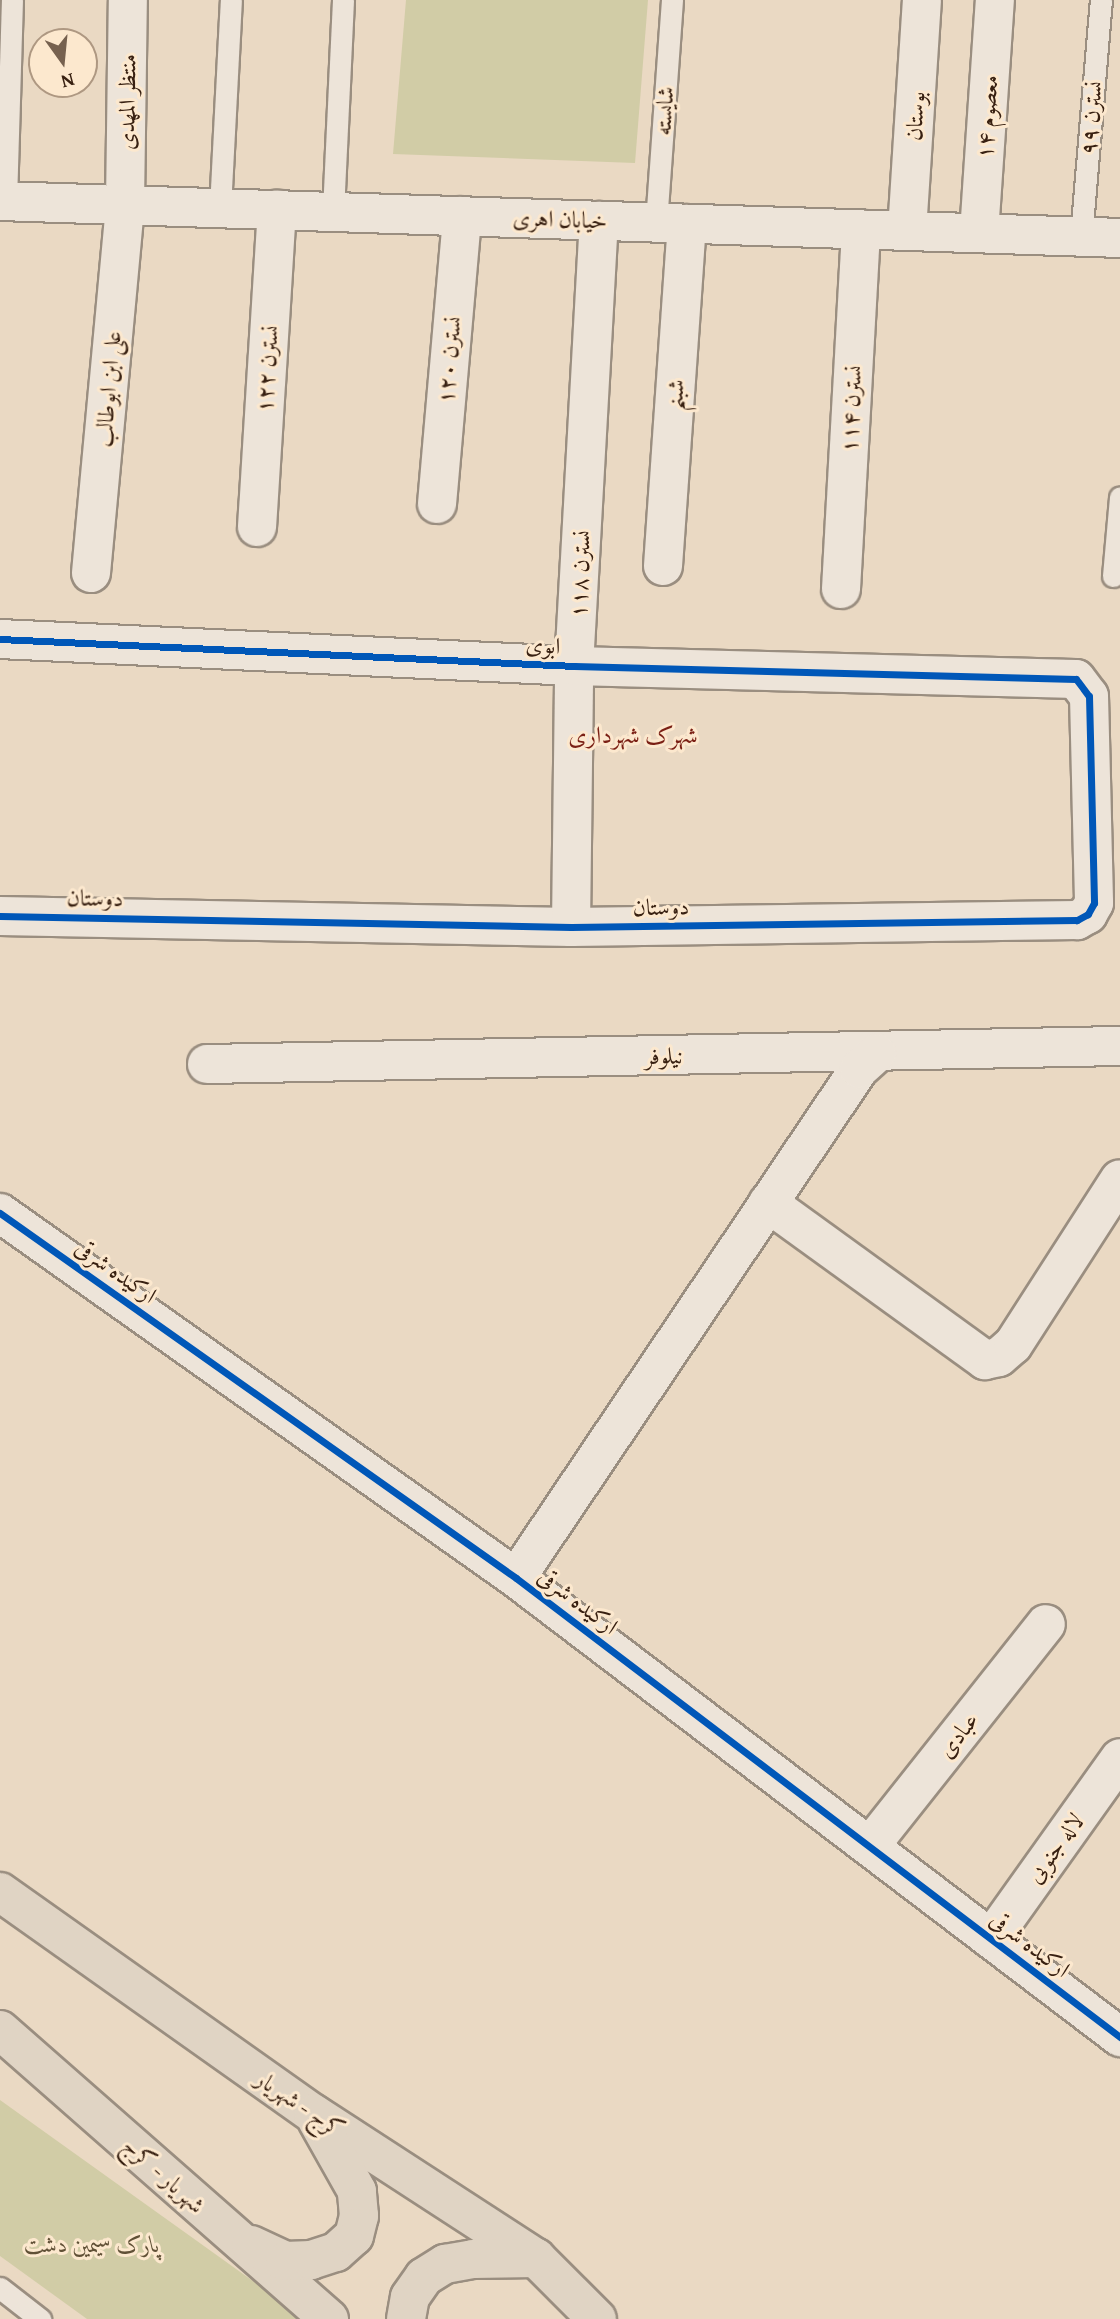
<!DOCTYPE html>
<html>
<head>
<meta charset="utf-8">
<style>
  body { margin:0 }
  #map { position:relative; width:1120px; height:2319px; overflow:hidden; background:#ead9c3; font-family:"Gentium Book Plus",Amiri,serif }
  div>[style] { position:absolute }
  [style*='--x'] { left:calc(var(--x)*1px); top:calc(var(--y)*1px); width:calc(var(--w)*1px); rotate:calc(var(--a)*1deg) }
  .green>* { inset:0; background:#d1cca6 }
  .roads { filter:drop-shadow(2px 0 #9a8e80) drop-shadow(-2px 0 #9a8e80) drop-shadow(0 2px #9a8e80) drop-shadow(0 -2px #9a8e80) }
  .lane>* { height:21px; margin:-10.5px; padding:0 10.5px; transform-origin:10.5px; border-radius:10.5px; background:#ede4d9 }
  .street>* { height:38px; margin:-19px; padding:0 19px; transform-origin:19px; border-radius:19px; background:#ede4d9 }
  .secondary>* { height:38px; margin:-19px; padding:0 19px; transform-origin:19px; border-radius:19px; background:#ede4d9 }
  .primary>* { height:38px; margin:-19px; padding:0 19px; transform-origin:19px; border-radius:19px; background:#e0d4c4 }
  .cycleway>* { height:7px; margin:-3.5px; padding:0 3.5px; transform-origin:3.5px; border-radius:3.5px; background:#0057b8 }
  span { translate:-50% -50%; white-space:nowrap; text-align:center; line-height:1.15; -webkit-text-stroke:6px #fce8ce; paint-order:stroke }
  .street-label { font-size:23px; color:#382011 }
  .park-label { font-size:23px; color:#605036; font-style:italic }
  .neighbourhood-label { font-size:24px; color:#7a1f14 }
  .north { position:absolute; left:28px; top:28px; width:70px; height:70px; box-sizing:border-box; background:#fce8ce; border:2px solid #ae9882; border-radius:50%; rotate:165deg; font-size:19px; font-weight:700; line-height:28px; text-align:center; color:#382011 }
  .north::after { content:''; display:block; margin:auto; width:24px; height:32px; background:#76614f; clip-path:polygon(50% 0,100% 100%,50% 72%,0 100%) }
</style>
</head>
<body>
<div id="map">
  <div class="green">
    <i style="clip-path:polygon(406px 0,648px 0,635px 163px,393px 154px)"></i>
    <i style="clip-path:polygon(0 2100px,306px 2319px,87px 2319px,0 2256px)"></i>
  </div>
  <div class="roads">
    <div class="lane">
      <i style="--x:6;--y:201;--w:201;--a:-88.3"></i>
      <i style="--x:220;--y:208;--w:208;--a:-87"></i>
      <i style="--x:333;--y:212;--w:212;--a:-87.3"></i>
      <i style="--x:656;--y:223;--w:224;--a:-85.9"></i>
      <i style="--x:1081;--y:237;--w:238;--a:-85.2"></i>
      <i style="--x:1113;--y:576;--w:79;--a:-84.9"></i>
      <i style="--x:0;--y:2288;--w:51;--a:37.8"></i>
    </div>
    <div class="street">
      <i style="--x:907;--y:231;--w:231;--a:-86.3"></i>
      <i style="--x:979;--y:233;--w:234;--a:-86.1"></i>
      <i style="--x:437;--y:504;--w:289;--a:-85"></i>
      <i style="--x:257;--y:527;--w:318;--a:-86.4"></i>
      <i style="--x:663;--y:566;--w:343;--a:-86"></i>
      <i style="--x:91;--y:573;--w:371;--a:-84.7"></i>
      <i style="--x:125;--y:204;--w:204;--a:-89.2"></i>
      <i style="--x:841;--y:589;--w:360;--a:-86.8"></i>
      <i style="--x:0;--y:639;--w:575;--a:2.69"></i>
      <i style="--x:574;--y:666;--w:502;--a:1.48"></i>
      <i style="--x:1076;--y:679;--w:21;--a:53"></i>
      <i style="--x:1089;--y:696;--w:207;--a:88.6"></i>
      <i style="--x:1094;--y:903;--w:13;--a:119"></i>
      <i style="--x:1088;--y:914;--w:13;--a:151"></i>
      <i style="--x:1077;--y:920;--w:506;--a:179.21"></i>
      <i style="--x:571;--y:927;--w:571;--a:-178.9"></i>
      <i style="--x:571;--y:927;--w:261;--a:-89.3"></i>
      <i style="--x:574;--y:666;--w:446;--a:-86.8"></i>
      <i style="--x:207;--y:1064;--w:913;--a:-1.13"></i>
      <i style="--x:768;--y:1203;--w:268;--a:35.9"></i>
      <i style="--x:985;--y:1360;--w:14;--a:-12"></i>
      <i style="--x:999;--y:1357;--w:18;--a:-41"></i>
      <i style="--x:1013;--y:1345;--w:197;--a:-57.2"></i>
      <i style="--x:0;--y:1213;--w:632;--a:35.27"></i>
      <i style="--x:516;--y:1578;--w:759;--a:37.23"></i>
      <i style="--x:516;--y:1578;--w:614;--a:-56.03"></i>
      <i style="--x:859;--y:1069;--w:24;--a:-42"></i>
      <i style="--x:870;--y:1846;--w:283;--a:-51.6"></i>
      <i style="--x:991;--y:1939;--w:222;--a:-54.5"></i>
    </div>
    <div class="secondary">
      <i style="--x:0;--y:201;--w:1121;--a:1.89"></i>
    </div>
    <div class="primary">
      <i style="--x:0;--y:1892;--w:385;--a:35.3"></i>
      <i style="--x:314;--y:2114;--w:265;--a:33"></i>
      <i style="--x:536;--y:2258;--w:86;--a:45"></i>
      <i style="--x:0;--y:2030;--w:438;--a:41.3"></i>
      <i style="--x:251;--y:2245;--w:38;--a:25"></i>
      <i style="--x:285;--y:2261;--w:26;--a:-2"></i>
      <i style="--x:311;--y:2260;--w:26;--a:-18"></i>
      <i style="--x:336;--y:2252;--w:24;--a:-42"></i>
      <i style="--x:354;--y:2236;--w:21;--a:-76"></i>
      <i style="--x:359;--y:2216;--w:25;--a:-95"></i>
      <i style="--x:357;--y:2191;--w:81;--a:-119.4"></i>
      <i style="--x:406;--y:2319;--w:22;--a:-80"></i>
      <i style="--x:410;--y:2297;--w:24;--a:-55"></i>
      <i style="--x:424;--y:2277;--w:25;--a:-32"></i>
      <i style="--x:445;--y:2264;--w:28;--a:-10"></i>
      <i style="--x:473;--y:2259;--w:63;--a:-0.9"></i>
    </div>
  </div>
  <div class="cycleway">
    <i style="--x:0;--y:639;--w:575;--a:2.69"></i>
    <i style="--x:574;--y:666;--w:502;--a:1.48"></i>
    <i style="--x:1076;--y:679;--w:21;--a:53"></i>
    <i style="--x:1089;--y:696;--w:207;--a:88.6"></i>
    <i style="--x:1094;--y:903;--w:13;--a:119"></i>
    <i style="--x:1088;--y:914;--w:13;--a:151"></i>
    <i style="--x:1077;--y:920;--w:506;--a:179.21"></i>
    <i style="--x:571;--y:927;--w:571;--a:-178.9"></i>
    <i style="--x:0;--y:1213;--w:632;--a:35.27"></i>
    <i style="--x:516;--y:1578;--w:759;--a:37.23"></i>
  </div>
  <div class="street-label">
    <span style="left:127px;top:102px;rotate:-89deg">منتظر المهدی</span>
    <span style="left:664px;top:111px;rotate:-86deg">شایسته</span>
    <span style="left:915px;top:116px;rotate:-86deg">بوستان</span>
    <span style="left:987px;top:117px;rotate:-86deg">۱۴ معصوم</span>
    <span style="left:1091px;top:118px;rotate:-85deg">نسترن ۹۹</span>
    <span style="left:560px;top:219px;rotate:2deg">خیابان اهری</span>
    <span style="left:449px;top:360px;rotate:-85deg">نسترن ۱۲۰</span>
    <span style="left:267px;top:369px;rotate:-86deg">نسترن ۱۲۲</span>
    <span style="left:108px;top:389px;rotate:-85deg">علی ابن ابوطالب</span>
    <span style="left:675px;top:395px;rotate:-86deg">شبنم</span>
    <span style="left:851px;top:409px;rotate:-87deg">نسترن ۱۱۴</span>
    <span style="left:580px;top:574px;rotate:-87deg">نسترن ۱۱۸</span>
    <span style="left:543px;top:645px;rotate:3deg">ابوی</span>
    <span style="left:95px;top:898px;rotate:1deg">دوستان</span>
    <span style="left:661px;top:907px;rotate:-1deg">دوستان</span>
    <span style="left:664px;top:1056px;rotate:-1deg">نیلوفر</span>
    <span style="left:116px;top:1271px;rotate:35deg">ارکیده شرقی</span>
    <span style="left:578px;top:1601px;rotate:37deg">ارکیده شرقی</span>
    <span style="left:958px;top:1735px;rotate:-52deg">عبادی</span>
    <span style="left:1055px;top:1848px;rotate:-54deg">لاله جنوبی</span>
    <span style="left:1030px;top:1944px;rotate:37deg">ارکیده شرقی</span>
    <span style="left:300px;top:2104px;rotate:34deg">کرج - شهریار</span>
    <span style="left:164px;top:2175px;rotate:42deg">شهریار - کرج</span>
  </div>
  <div class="park-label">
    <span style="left:92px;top:2244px">پارک سیمین دشت</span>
  </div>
  <div class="neighbourhood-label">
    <span style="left:633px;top:735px">شهرک شهرداری</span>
  </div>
  <div class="north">N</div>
</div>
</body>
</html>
